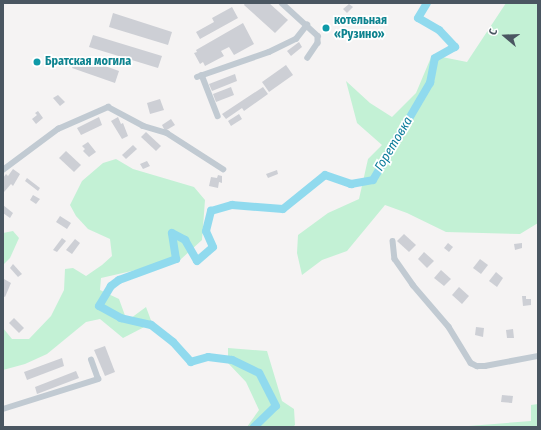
<!DOCTYPE html>
<html>
<head>
<meta charset="utf-8">
<style>
  body { margin:0 }
  #map { position:relative; width:541px; height:430px; overflow:hidden; background:#f5f3f3; font-family:"Fira Sans Condensed",sans-serif }
  div>[style] { position:absolute }
  [style*='--x'] { left:calc(var(--x)*1px); top:calc(var(--y)*1px); width:calc(var(--w)*1px); rotate:calc(var(--a)*1deg) }
  .green>* { inset:0; background:#c3f1d5 }
  .river>* { height:8px; margin:-4px; padding:0 4px; transform-origin:4px; border-radius:4px; background:#90daee }
  .building>* { inset:0; background:#cdcfd5 }
  .minor>* { height:5.5px; margin:-2.75px; padding:0 2.75px; transform-origin:2.75px; border-radius:2.75px; background:#c1cad2 }
  .dots>* { width:11px; height:11px; translate:-50% -50%; box-sizing:border-box; border:2px solid #fff; border-radius:50% }
  span { translate:-50% -50%; white-space:nowrap; text-align:center; line-height:1.15; -webkit-text-stroke:3.5px #fff; paint-order:stroke }
  .culture-label { font-size:12px; color:#0d838f; font-weight:700 }
  .left { translate:0 -50%; text-align:left }
  .water-label { font-size:13px; color:#0c7c9b; font-style:italic }
  .frame { position:absolute; inset:0; border:4px solid #4a5661; pointer-events:none }
  .north { position:absolute; left:485px; top:16px; width:40px; height:40px; -webkit-text-stroke:3px #fff; paint-order:stroke; rotate:289deg; font-size:11px; font-weight:700; line-height:16px; text-align:center; color:#4a5661 }
  .north::after { content:''; display:block; margin:auto; width:14px; height:18px; background:#4a5661; clip-path:polygon(50% 0,100% 100%,50% 72%,0 100%) }
</style>
</head>
<body>
<div id="map">
  <div class="green">
    <i style="clip-path:polygon(506px 3px,538px 3px,538px 223px,520px 234px,446px 232px,407px 213px,385px 205px,347px 251px,322px 260px,302px 275px,297px 253px,298px 235px,328px 213px,359px 199px,368px 159px,382px 145px,357px 123px,346px 81px,370px 103px,392px 117px,416px 93px,432px 55px,467px 62px)"></i>
    <i style="clip-path:polygon(116px 159px,133px 169px,194px 187px,205px 200px,202px 240px,180px 260px,101px 278px,100px 290px,119px 299px,127px 321px,146px 307px,152px 323px,123px 338px,100px 319px,86px 322px,47px 354px,25px 364px,3px 370px,3px 328px,12px 339px,29px 339px,51px 316px,64px 290px,65px 269px,73px 268px,86px 276px,102px 265px,112px 256px,110px 239px,88px 229px,76px 216px,70px 205px,82px 181px,103px 163px)"></i>
    <i style="clip-path:polygon(13px 231px,19px 238px,10px 258px,3px 265px,3px 233px)"></i>
    <i style="clip-path:polygon(228px 348px,267px 351px,282px 401px,294px 409px,295px 425px,293px 427px,247px 427px,259px 410px,246px 382px,228px 363px)"></i>
    <i style="clip-path:polygon(538px 404px,538px 427px,456px 427px,531px 421px,531px 405px)"></i>
  </div>
  <div class="river">
    <i style="--x:254;--y:427;--w:30;--a:-44"></i>
    <i style="--x:276;--y:406;--w:37;--a:-117"></i>
    <i style="--x:259;--y:373;--w:30;--a:-154"></i>
    <i style="--x:232;--y:360;--w:24;--a:-173"></i>
    <i style="--x:208;--y:357;--w:18;--a:164"></i>
    <i style="--x:191;--y:362;--w:27;--a:-132"></i>
    <i style="--x:173;--y:342;--w:28;--a:-142"></i>
    <i style="--x:151;--y:325;--w:31;--a:-167"></i>
    <i style="--x:121;--y:318;--w:25;--a:-151"></i>
    <i style="--x:99;--y:306;--w:23;--a:-59"></i>
    <i style="--x:111;--y:286;--w:10;--a:-37"></i>
    <i style="--x:119;--y:280;--w:61;--a:-20.2"></i>
    <i style="--x:176;--y:259;--w:26;--a:-99"></i>
    <i style="--x:172;--y:233;--w:15;--a:28"></i>
    <i style="--x:185;--y:240;--w:24;--a:60"></i>
    <i style="--x:197;--y:261;--w:21;--a:-41"></i>
    <i style="--x:213;--y:247;--w:17;--a:-114"></i>
    <i style="--x:206;--y:231;--w:21;--a:-76"></i>
    <i style="--x:211;--y:211;--w:22;--a:-16"></i>
    <i style="--x:232;--y:205;--w:51;--a:4.5"></i>
    <i style="--x:283;--y:209;--w:54;--a:-39"></i>
    <i style="--x:325;--y:175;--w:28;--a:19"></i>
    <i style="--x:351;--y:184;--w:22;--a:-10"></i>
    <i style="--x:373;--y:180;--w:113;--a:-59.6"></i>
    <i style="--x:430;--y:83;--w:25;--a:-79"></i>
    <i style="--x:435;--y:58;--w:23;--a:-29"></i>
    <i style="--x:455;--y:47;--w:23;--a:-133"></i>
    <i style="--x:439;--y:30;--w:24;--a:-150"></i>
    <i style="--x:418;--y:18;--w:17;--a:-59"></i>
  </div>
  <div class="building">
    <i style="clip-path:polygon(245px 3px,269px 3px,288px 20px,275px 33px,244px 5px)"></i>
    <i style="clip-path:polygon(349px 4px,353px 7px,347px 13px,343px 9px)"></i>
    <i style="clip-path:polygon(232px 7px,238px 18px,200px 39px,196px 32px,214px 22px,212px 18px)"></i>
    <i style="clip-path:polygon(113px 13px,172px 32px,168px 45px,109px 27px)"></i>
    <i style="clip-path:polygon(243px 23px,254px 44px,234px 55px,229px 47px,221px 51px,224px 56px,205px 66px,203px 62px,200px 64px,194px 53px,197px 52px,196px 50px)"></i>
    <i style="clip-path:polygon(327px 23px,331px 27px,326px 33px,322px 29px)"></i>
    <i style="clip-path:polygon(93px 35px,162px 56px,158px 68px,89px 47px)"></i>
    <i style="clip-path:polygon(299px 42px,302px 47px,291px 56px,287px 51px)"></i>
    <i style="clip-path:polygon(77px 56px,119px 71px,115px 83px,72px 68px)"></i>
    <i style="clip-path:polygon(286px 65px,293px 75px,269px 92px,262px 82px)"></i>
    <i style="clip-path:polygon(235px 74px,237px 81px,212px 91px,209px 84px)"></i>
    <i style="clip-path:polygon(231px 87px,234px 95px,216px 102px,213px 94px)"></i>
    <i style="clip-path:polygon(263px 87px,268px 94px,244px 111px,242px 108px,226px 119px,222px 114px)"></i>
    <i style="clip-path:polygon(58px 95px,65px 102px,60px 106px,53px 98px)"></i>
    <i style="clip-path:polygon(160px 99px,164px 110px,150px 114px,147px 103px)"></i>
    <i style="clip-path:polygon(38px 111px,43px 118px,36px 124px,32px 119px,37px 115px,35px 113px)"></i>
    <i style="clip-path:polygon(239px 114px,242px 119px,231px 126px,228px 121px)"></i>
    <i style="clip-path:polygon(99px 117px,102px 125px,81px 135px,77px 128px)"></i>
    <i style="clip-path:polygon(118px 117px,121px 124px,123px 123px,128px 136px,122px 139px,111px 121px)"></i>
    <i style="clip-path:polygon(171px 119px,175px 125px,165px 131px,162px 125px)"></i>
    <i style="clip-path:polygon(146px 132px,161px 146px,156px 151px,141px 137px)"></i>
    <i style="clip-path:polygon(88px 142px,96px 152px,89px 157px,83px 151px,85px 149px,82px 146px)"></i>
    <i style="clip-path:polygon(133px 145px,137px 149px,126px 159px,122px 155px)"></i>
    <i style="clip-path:polygon(66px 151px,81px 165px,74px 172px,59px 158px)"></i>
    <i style="clip-path:polygon(147px 161px,150px 166px,143px 169px,140px 164px)"></i>
    <i style="clip-path:polygon(13px 169px,20px 174px,13px 186px,11px 184px,4px 192px,3px 178px,6px 174px,8px 176px)"></i>
    <i style="clip-path:polygon(277px 170px,278px 174px,268px 178px,266px 174px)"></i>
    <i style="clip-path:polygon(218px 175px,222px 176px,222px 183px,219px 182px,218px 188px,209px 186px,211px 177px,217px 178px)"></i>
    <i style="clip-path:polygon(27px 178px,40px 188px,38px 191px,25px 181px)"></i>
    <i style="clip-path:polygon(33px 195px,40px 199px,36px 204px,30px 200px)"></i>
    <i style="clip-path:polygon(3px 205px,13px 213px,10px 218px,3px 213px)"></i>
    <i style="clip-path:polygon(60px 216px,71px 223px,67px 229px,56px 222px)"></i>
    <i style="clip-path:polygon(404px 234px,416px 245px,409px 252px,397px 241px)"></i>
    <i style="clip-path:polygon(62px 238px,66px 241px,57px 252px,53px 250px)"></i>
    <i style="clip-path:polygon(75px 239px,80px 243px,72px 254px,66px 250px)"></i>
    <i style="clip-path:polygon(448px 243px,453px 247px,449px 252px,444px 248px)"></i>
    <i style="clip-path:polygon(522px 243px,522px 248px,515px 250px,514px 244px)"></i>
    <i style="clip-path:polygon(424px 252px,434px 261px,427px 268px,418px 259px)"></i>
    <i style="clip-path:polygon(480px 259px,488px 265px,481px 274px,473px 268px)"></i>
    <i style="clip-path:polygon(13px 264px,22px 274px,18px 277px,10px 268px)"></i>
    <i style="clip-path:polygon(441px 270px,451px 279px,444px 286px,434px 278px)"></i>
    <i style="clip-path:polygon(496px 272px,503px 278px,497px 287px,489px 281px)"></i>
    <i style="clip-path:polygon(4px 279px,11px 283px,5px 297px,3px 296px)"></i>
    <i style="clip-path:polygon(459px 287px,469px 296px,462px 304px,452px 295px)"></i>
    <i style="clip-path:polygon(522px 296px,526px 296px,526px 299px,531px 299px,531px 305px,523px 306px)"></i>
    <i style="clip-path:polygon(14px 318px,24px 328px,19px 333px,9px 323px)"></i>
    <i style="clip-path:polygon(476px 327px,484px 328px,483px 337px,475px 335px)"></i>
    <i style="clip-path:polygon(513px 329px,514px 338px,507px 338px,506px 330px)"></i>
    <i style="clip-path:polygon(105px 346px,115px 372px,105px 376px,94px 350px)"></i>
    <i style="clip-path:polygon(62px 358px,64px 366px,27px 380px,24px 372px)"></i>
    <i style="clip-path:polygon(76px 371px,79px 378px,37px 394px,35px 387px)"></i>
    <i style="clip-path:polygon(502px 395px,513px 396px,512px 403px,501px 402px)"></i>
  </div>
  <div class="minor">
    <i style="--x:282;--y:3;--w:49;--a:42.5"></i>
    <i style="--x:318;--y:36;--w:7;--a:90"></i>
    <i style="--x:318;--y:43;--w:18;--a:124"></i>
    <i style="--x:202;--y:75;--w:44;--a:68.7"></i>
    <i style="--x:197;--y:77;--w:76;--a:-19.1"></i>
    <i style="--x:269;--y:52;--w:30;--a:-26"></i>
    <i style="--x:296;--y:39;--w:18;--a:-52"></i>
    <i style="--x:3;--y:170;--w:69;--a:-36.7"></i>
    <i style="--x:58;--y:129;--w:55;--a:-23.7"></i>
    <i style="--x:108;--y:107;--w:40;--a:28"></i>
    <i style="--x:143;--y:126;--w:25;--a:16"></i>
    <i style="--x:167;--y:133;--w:67;--a:32.7"></i>
    <i style="--x:393;--y:241;--w:18;--a:84"></i>
    <i style="--x:395;--y:259;--w:32;--a:55"></i>
    <i style="--x:413;--y:285;--w:55;--a:49.4"></i>
    <i style="--x:449;--y:327;--w:42;--a:58.6"></i>
    <i style="--x:471;--y:363;--w:7;--a:27"></i>
    <i style="--x:477;--y:366;--w:8;--a:0"></i>
    <i style="--x:485;--y:366;--w:54;--a:-10.7"></i>
    <i style="--x:3;--y:409;--w:100;--a:-17.5"></i>
    <i style="--x:98;--y:379;--w:20;--a:-110"></i>
  </div>
  <div class="dots">
    <i style="left:326px;top:28px;background:#0f9aa8"></i>
    <i style="left:37px;top:62px;background:#0f9aa8"></i>
  </div>
  <div class="culture-label">
    <span class="left" style="left:334px;top:28px">котельная<br>«Рузино»</span>
    <span class="left" style="left:45px;top:62px">Братская могила</span>
  </div>
  <div class="water-label">
    <span style="left:394px;top:144px;rotate:-59deg">Горетовка</span>
  </div>
  <div class="frame"></div>
  <div class="north">С</div>
</div>
</body>
</html>
